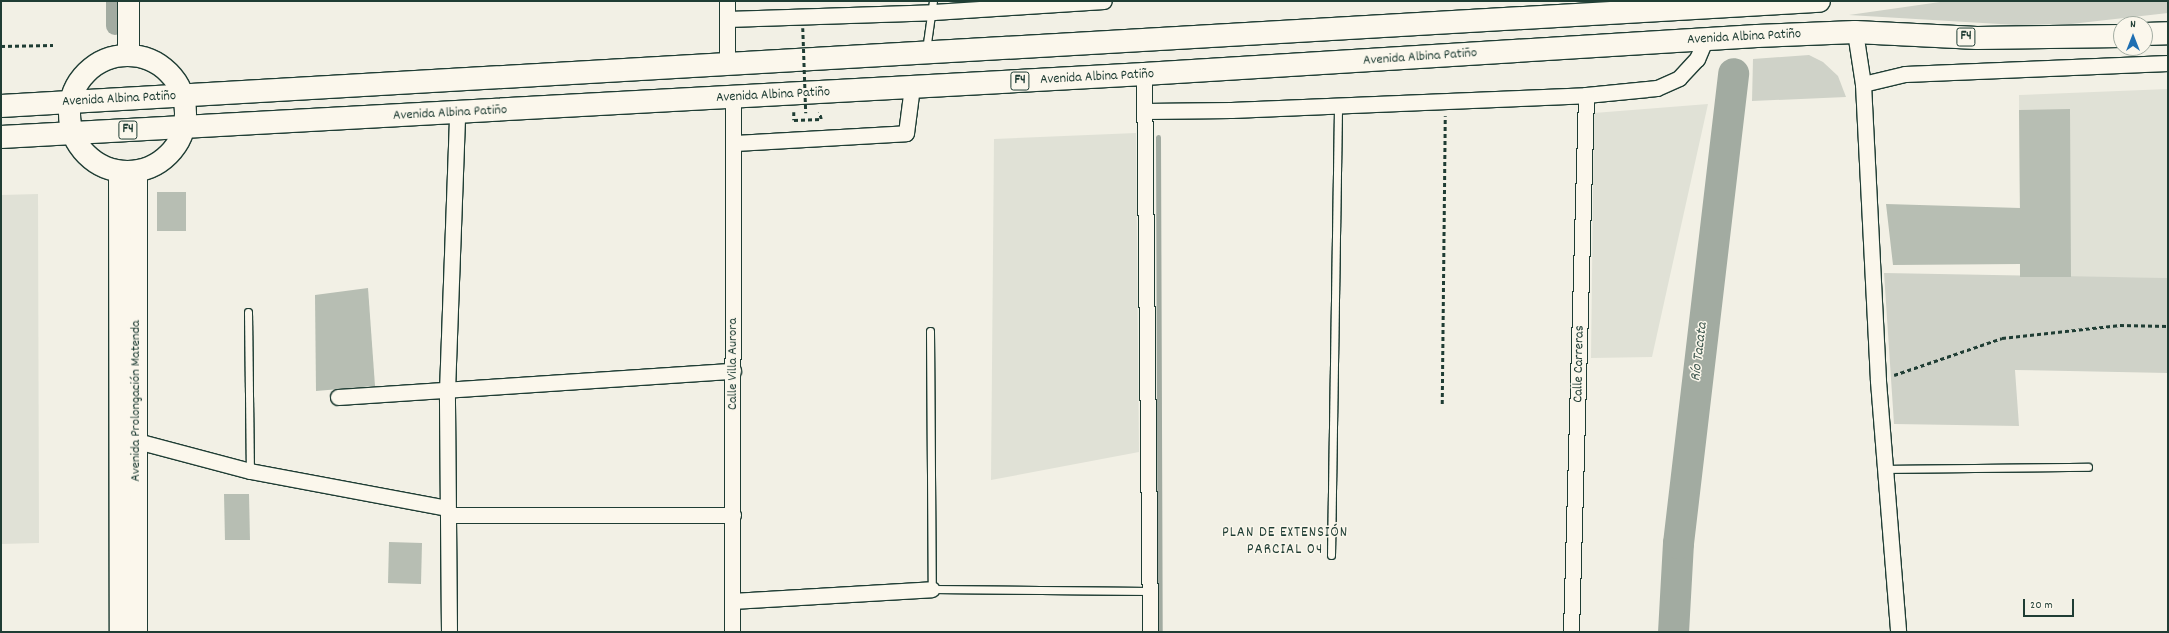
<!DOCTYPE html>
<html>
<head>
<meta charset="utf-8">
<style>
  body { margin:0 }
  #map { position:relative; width:2169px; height:633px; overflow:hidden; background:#f2f0e5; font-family:Dekko,sans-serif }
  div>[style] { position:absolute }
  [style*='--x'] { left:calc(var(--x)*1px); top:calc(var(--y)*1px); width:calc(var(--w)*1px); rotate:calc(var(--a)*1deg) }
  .built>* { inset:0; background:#e0e1d6 }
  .green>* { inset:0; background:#cfd2c8 }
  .stream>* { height:5px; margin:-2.5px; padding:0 2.5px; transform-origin:2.5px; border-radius:2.5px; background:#a2aba1 }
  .canal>* { height:18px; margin:-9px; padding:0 9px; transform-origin:9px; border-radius:9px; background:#a2aba1 }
  .river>* { height:31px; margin:-15.5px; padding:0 15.5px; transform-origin:15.5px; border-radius:15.5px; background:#a2aba1 }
  .building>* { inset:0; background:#b7beb3 }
  .path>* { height:2.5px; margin-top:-1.25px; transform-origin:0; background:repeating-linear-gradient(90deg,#1f3d34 0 4px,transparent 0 7px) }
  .roads { filter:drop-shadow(1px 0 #1f3d34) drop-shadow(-1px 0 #1f3d34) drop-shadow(0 1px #1f3d34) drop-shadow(0 -1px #1f3d34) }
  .service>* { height:7px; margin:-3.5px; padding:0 3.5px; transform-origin:3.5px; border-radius:3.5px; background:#fbf7ec }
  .minor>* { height:15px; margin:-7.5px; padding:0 7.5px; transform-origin:7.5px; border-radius:7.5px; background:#fbf7ec }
  .secondary>* { height:21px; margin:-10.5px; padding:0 10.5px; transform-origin:10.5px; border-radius:10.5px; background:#fbf7ec }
  .secondary>.ring { margin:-10.5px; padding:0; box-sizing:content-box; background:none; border:21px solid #fbf7ec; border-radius:50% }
  .trunk>* { height:22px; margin:-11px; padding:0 11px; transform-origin:11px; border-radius:11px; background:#fbf7ec }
  .path-bridge>* { height:2.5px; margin-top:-1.25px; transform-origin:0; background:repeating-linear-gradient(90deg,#1f3d34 0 4px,transparent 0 7px) }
  span { translate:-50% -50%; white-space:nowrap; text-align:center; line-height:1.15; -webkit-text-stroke:3px #fbf7ec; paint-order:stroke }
  .shield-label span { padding:1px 3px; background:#fbf7ec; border:1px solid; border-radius:3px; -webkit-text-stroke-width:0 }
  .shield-label { font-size:13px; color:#1f3d34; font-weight:700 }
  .street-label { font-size:14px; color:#1f3d34 }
  .water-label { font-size:15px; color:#465e55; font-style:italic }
  .neighbourhood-label { font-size:15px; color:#1f3d34; letter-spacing:1px }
  .frame { position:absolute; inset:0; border:2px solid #1f3d34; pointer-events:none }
  .north { position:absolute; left:2113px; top:16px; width:40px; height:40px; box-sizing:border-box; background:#fbf7ec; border:1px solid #a3ada2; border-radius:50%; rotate:0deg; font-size:11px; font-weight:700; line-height:16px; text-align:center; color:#1f3d34 }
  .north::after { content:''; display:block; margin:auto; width:14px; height:18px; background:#1f6fb2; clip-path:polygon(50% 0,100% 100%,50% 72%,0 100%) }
  .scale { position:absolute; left:2023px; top:599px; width:51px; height:18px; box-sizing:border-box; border:2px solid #1f3d34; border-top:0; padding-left:5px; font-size:12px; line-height:14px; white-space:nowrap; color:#1f3d34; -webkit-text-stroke:3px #fbf7ec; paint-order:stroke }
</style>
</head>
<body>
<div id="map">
  <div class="built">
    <i style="clip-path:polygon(2168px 89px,2168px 278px,2020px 277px,2019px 95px)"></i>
    <i style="clip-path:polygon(1708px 104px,1652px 357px,1591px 358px,1594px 113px)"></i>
    <i style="clip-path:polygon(1136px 133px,1139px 452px,991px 480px,994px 139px)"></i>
    <i style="clip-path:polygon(38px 194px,39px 543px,1px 544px,1px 195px)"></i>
  </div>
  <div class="green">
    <i style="clip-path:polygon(1947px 1px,2168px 1px,2168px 13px,2071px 24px,2016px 25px,1849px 15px)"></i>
    <i style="clip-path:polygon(1809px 55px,1823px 62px,1838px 76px,1846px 97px,1752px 101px,1753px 59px)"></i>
    <i style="clip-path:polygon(1884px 273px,2168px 278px,2168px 373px,2015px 370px,2019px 426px,1894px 424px)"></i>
  </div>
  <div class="stream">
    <i style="--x:1158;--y:137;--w:495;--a:89.8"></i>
  </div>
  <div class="canal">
    <i style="--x:115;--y:1;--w:25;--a:90"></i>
  </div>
  <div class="river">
    <i style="--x:1673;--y:632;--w:89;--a:-86.8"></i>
    <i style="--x:1678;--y:543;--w:473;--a:-83.3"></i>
  </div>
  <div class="building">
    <i style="clip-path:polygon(2070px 109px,2071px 277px,2020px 277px,2020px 264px,1893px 265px,1886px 204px,2020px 208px,2019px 110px)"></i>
    <i style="clip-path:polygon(157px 192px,186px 192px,186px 231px,157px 231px)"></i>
    <i style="clip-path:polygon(368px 288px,375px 386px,316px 391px,315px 295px)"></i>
    <i style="clip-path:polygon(224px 494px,249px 494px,250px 540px,225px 540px)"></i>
    <i style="clip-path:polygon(389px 542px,422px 543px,421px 584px,388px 583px)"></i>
  </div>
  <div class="path">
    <i style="--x:1;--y:46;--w:52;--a:-1.1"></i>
    <i style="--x:794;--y:112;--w:8;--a:90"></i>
    <i style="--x:794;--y:120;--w:27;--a:-2"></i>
    <i style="--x:821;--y:119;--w:7;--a:-106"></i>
    <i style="--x:1894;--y:375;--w:114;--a:-18.9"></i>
    <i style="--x:2002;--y:338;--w:119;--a:-6.3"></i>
    <i style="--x:2120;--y:325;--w:48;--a:1.2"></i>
    <i style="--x:1442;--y:404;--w:288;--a:-89.4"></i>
  </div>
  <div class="roads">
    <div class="service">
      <i style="--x:926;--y:50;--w:49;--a:-81.9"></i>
      <i style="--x:248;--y:312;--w:159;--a:89.3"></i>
      <i style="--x:930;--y:331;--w:258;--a:89.6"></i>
      <i style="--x:932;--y:589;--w:217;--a:0.5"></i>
      <i style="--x:1884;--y:469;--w:204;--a:-0.6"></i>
      <i style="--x:1331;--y:555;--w:449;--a:-89.1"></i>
    </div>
    <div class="minor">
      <i style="--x:727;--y:1;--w:65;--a:90"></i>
      <i style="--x:727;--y:19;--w:206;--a:-1.9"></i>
      <i style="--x:933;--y:12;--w:171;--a:-3.7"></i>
      <i style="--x:1855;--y:32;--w:53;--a:81.3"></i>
      <i style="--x:1863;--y:84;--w:297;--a:87.1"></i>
      <i style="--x:1878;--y:381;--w:252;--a:85.4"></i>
      <i style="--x:1144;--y:74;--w:558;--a:89.38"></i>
      <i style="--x:1863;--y:84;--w:43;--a:-13.4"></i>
      <i style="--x:1905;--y:74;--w:263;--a:-2.4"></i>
      <i style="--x:1145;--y:111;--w:86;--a:-0.7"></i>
      <i style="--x:1231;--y:110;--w:355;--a:-2.4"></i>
      <i style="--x:1586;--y:95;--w:71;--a:-5.6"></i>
      <i style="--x:1657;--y:88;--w:24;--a:-24"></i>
      <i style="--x:1679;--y:78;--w:26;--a:-47"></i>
      <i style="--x:1697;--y:59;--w:21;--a:-67"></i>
      <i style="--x:735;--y:143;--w:171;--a:-3.3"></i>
      <i style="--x:906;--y:133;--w:46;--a:-82.6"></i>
      <i style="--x:338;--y:397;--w:396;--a:-3.8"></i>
      <i style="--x:137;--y:441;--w:117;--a:14.9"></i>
      <i style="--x:250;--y:471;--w:200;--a:10.6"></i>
      <i style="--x:448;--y:515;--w:285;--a:0"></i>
      <i style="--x:732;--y:601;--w:200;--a:-3.4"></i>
      <i style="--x:449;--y:632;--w:241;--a:-90.5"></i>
      <i style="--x:447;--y:391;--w:279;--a:-87.9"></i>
      <i style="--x:732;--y:632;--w:535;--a:-89.89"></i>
      <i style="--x:1571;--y:632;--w:537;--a:-88.4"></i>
    </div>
    <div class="secondary">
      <i class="ring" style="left:69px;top:55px;width:95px;height:95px"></i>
      <i style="--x:128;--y:55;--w:54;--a:-90"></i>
      <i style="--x:136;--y:171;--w:461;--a:90"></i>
      <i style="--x:119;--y:172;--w:460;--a:89.9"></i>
    </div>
    <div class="trunk">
      <i style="--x:2145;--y:34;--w:23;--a:-2"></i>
      <i style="--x:1;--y:106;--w:1821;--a:-3.31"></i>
      <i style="--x:1;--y:137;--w:1145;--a:-3.15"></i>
      <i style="--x:1144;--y:74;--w:614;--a:-3.55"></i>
      <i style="--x:1757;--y:36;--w:98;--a:-2.3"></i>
      <i style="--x:1855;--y:32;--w:122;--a:2.8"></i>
      <i style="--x:1977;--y:38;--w:144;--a:-0.8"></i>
    </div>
  </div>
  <div class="path-bridge">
    <i style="--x:803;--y:28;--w:85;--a:88"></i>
  </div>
  <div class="shield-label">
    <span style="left:1966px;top:37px">F4</span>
    <span style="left:1020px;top:81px">F4</span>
    <span style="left:128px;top:130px">F4</span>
  </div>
  <div class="street-label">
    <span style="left:1744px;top:37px;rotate:-3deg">Avenida Albina Patiño</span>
    <span style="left:1420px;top:57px;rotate:-4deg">Avenida Albina Patiño</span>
    <span style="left:1097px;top:77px;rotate:-3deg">Avenida Albina Patiño</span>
    <span style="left:773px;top:95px;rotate:-3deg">Avenida Albina Patiño</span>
    <span style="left:119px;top:99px;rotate:-3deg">Avenida Albina Patiño</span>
    <span style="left:450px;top:113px;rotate:-3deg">Avenida Albina Patiño</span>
    <span style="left:733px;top:364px;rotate:-90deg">Calle Villa Aurora</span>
    <span style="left:1579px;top:364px;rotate:-89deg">Calle Carreras</span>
    <span style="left:136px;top:401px;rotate:-90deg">Avenida Prolongación Matenda</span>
  </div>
  <div class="water-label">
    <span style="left:1700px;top:352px;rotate:-83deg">Río Tacata</span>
  </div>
  <div class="neighbourhood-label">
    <span style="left:1285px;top:542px">PLAN DE EXTENSIÓN<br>PARCIAL 04</span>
  </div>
  <div class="frame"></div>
  <div class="north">N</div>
  <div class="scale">20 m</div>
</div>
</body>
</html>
